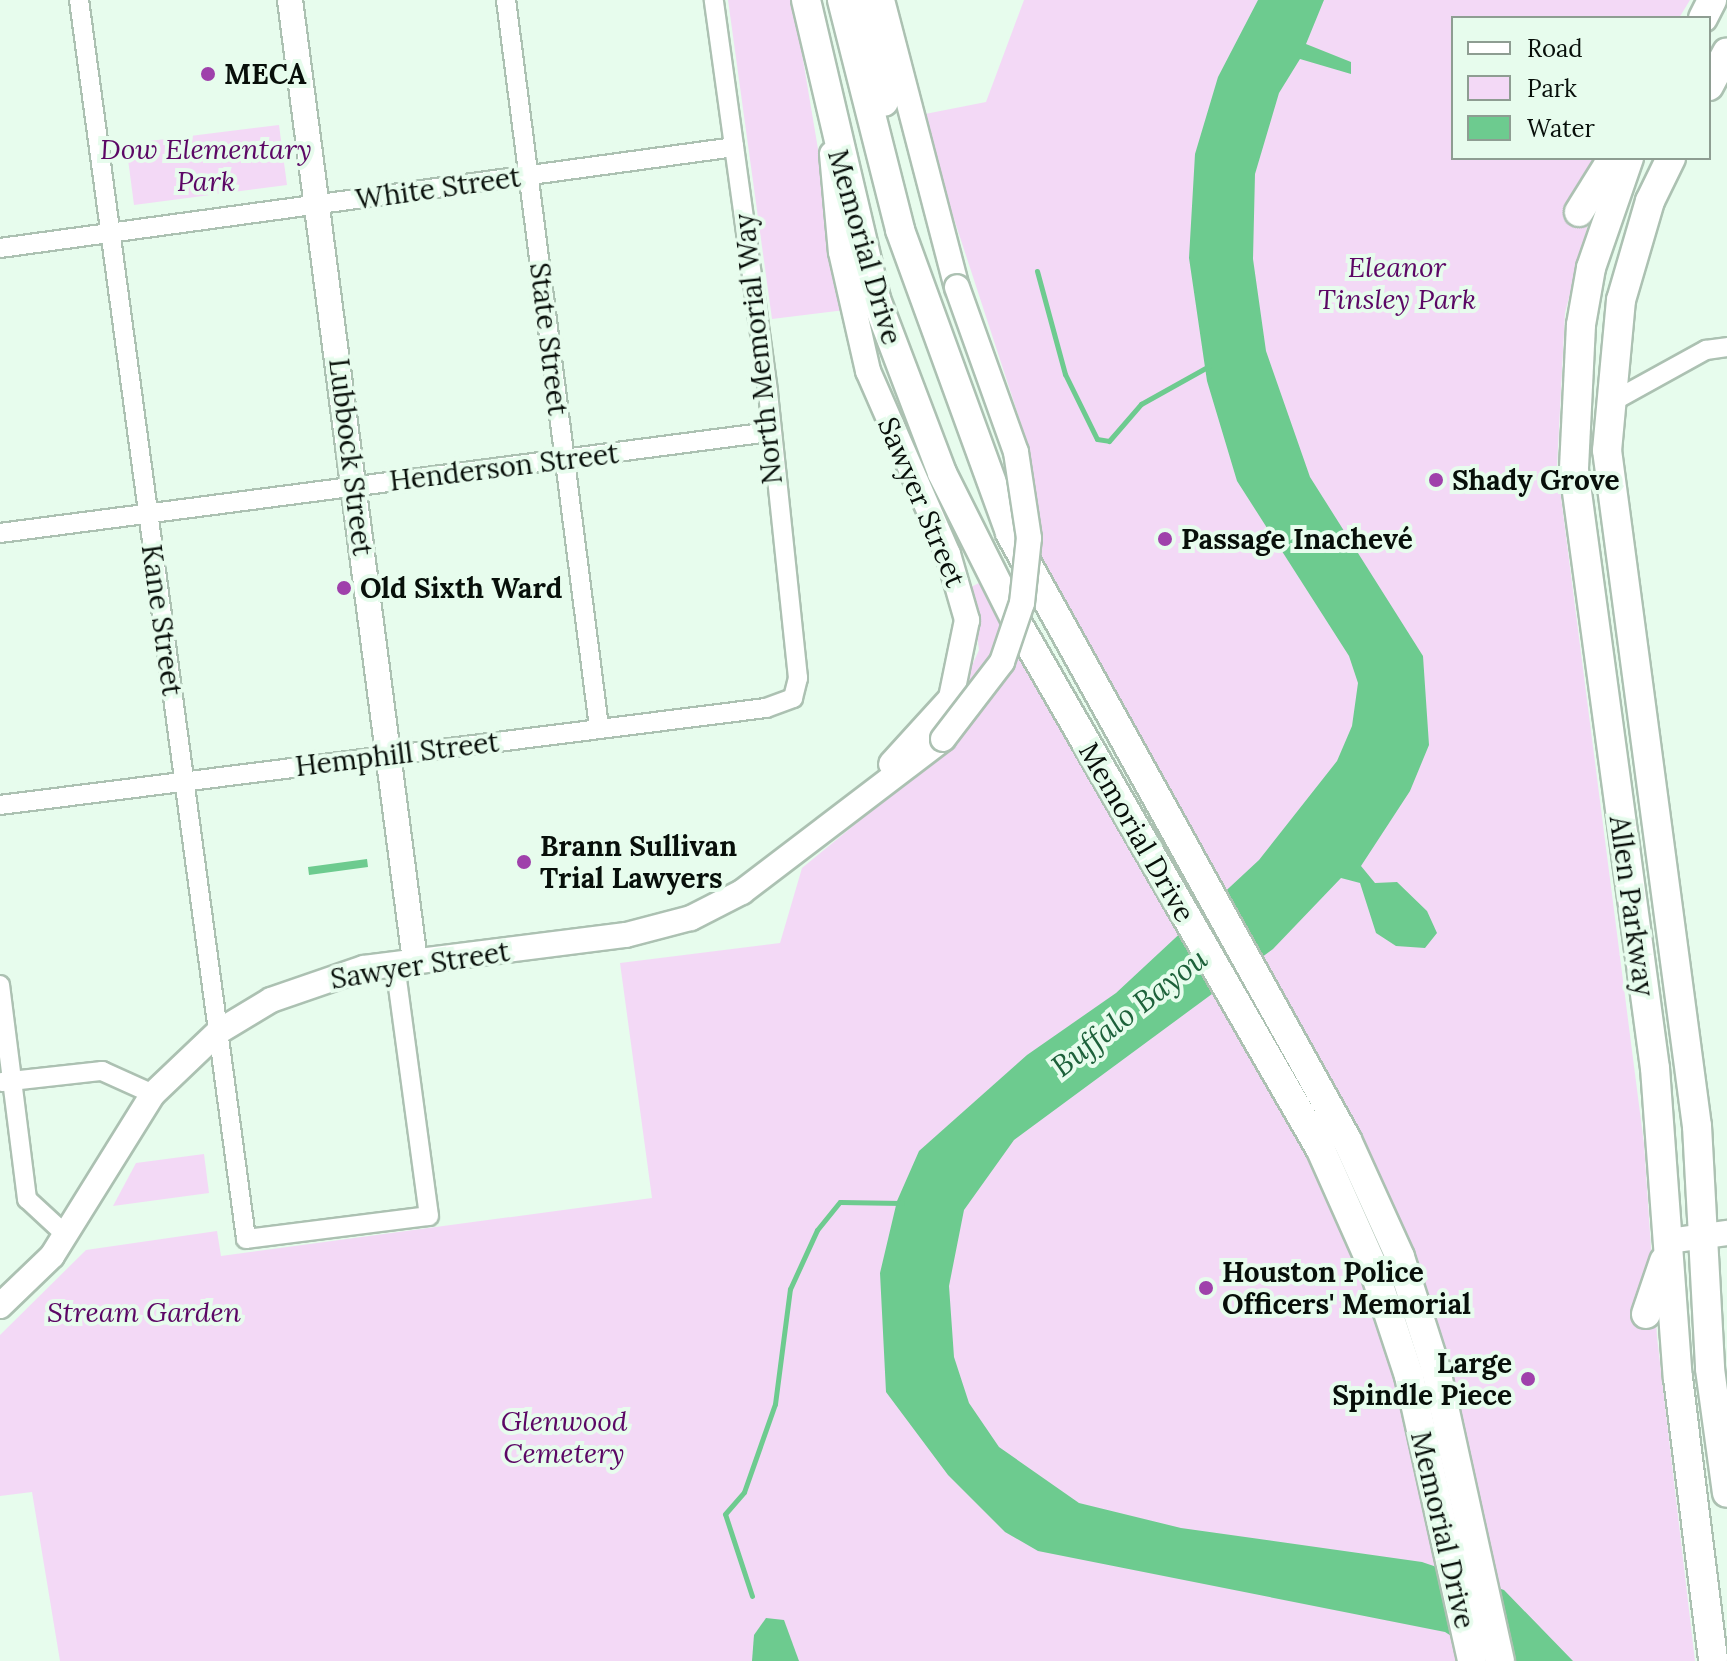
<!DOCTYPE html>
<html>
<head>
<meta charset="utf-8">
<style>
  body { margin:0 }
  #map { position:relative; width:1727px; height:1661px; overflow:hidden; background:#e7fced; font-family:Lora,serif }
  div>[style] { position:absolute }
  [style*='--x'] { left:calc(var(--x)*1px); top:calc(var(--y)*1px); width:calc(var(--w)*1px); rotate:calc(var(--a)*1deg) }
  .green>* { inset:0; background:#f3d9f6 }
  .water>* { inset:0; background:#6dcb8f }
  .stream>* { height:5px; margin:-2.5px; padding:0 2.5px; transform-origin:2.5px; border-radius:2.5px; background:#6dcb8f }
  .roads { filter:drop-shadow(2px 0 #acc1b2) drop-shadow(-2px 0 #acc1b2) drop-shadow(0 2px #acc1b2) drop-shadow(0 -2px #acc1b2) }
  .street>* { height:18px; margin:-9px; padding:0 9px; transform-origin:9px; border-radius:9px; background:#fff }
  .secondary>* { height:24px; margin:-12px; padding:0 12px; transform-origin:12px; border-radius:12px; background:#fff }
  .primary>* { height:28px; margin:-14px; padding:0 14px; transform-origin:14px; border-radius:14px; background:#fff }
  .bridges { filter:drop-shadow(2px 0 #acc1b2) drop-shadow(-2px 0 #acc1b2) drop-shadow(0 2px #acc1b2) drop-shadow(0 -2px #acc1b2) }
  .secondary-bridge>* { height:24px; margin:-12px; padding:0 12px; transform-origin:12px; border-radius:12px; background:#fff }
  .dots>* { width:22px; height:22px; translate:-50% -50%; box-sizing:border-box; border:4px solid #e7fced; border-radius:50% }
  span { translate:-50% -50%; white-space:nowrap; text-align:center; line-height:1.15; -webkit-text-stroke:8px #e7fced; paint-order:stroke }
  .poi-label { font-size:28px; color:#080f0a; font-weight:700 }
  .left { translate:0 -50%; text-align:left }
  .right { translate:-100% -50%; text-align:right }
  .park-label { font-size:28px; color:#5c0765; font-style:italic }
  .street-label { font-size:28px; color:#080f0a }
  .water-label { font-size:30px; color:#1d613a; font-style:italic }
  .legend { position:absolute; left:1451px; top:16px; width:260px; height:144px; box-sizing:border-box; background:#e7fced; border:2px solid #8e9d92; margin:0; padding:10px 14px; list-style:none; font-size:24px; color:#080f0a }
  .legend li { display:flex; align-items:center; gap:16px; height:40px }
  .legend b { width:40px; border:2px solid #8e9d92 }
</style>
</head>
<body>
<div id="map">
  <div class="green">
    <i style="clip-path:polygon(728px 0,793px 0,845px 310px,772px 319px)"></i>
    <i style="clip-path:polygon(1024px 0,1690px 0,1679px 18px,1453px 18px,1453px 158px,1605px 158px,1565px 313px,1557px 466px,1644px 1144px,1657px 1337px,1695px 1661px,60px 1661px,32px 1492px,0 1496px,0 1335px,86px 1250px,217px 1231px,221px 1256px,652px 1198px,620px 963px,780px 943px,802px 868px,959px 739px,950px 714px,979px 650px,971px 587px,979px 583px,1142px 873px,1194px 842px,1039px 555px,1029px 448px,920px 115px,986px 102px)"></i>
    <i style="clip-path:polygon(279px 125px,287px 185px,134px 205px,126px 144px)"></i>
    <i style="clip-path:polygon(204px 1154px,209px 1193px,113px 1206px,136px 1163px)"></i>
  </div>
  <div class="water">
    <i style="clip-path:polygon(1258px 0,1324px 0,1306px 44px,1351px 62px,1351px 74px,1300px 59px,1279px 93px,1255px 174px,1253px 259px,1266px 351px,1310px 477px,1423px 656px,1429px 745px,1410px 791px,1361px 866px,1375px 883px,1397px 882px,1427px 911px,1437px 933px,1425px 948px,1396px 946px,1376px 933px,1360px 883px,1341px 878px,1273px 949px,1014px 1140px,964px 1210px,949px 1286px,954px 1357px,969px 1403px,999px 1447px,1079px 1503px,1181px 1528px,1422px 1562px,1504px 1590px,1573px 1661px,1491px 1661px,1445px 1632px,1038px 1551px,1005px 1532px,948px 1475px,886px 1392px,880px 1273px,897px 1201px,919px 1151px,1027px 1055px,1116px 993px,1259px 860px,1337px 761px,1352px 726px,1358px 683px,1349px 656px,1237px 481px,1207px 381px,1189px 258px,1195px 154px,1218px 77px)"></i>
    <i style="clip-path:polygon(367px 859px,368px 867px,309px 875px,308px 867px)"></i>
    <i style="clip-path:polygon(766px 1618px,784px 1620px,799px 1661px,752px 1661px,754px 1635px)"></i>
  </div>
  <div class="stream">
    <i style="--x:1037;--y:271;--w:107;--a:74.8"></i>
    <i style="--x:1065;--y:374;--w:72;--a:63.8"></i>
    <i style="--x:1097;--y:439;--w:12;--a:9"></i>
    <i style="--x:1109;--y:441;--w:49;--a:-49.1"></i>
    <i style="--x:1141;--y:404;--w:78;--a:-29.2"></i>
    <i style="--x:752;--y:1596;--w:86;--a:-108.2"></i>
    <i style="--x:725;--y:1514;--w:29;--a:-49"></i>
    <i style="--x:744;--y:1492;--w:93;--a:-70.6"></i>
    <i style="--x:775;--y:1404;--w:116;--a:-82.6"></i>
    <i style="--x:790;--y:1289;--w:65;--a:-65.4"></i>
    <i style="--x:817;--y:1230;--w:36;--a:-51"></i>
    <i style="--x:840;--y:1202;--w:62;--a:0.9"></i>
  </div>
  <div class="roads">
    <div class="street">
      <i style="--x:79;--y:0;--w:1250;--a:82.32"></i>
      <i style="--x:246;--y:1239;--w:184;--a:-7.2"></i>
      <i style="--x:429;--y:1216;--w:254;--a:-97.7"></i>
      <i style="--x:506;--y:0;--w:733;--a:82.71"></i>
      <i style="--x:0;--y:248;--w:741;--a:-7.83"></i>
      <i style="--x:1608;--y:404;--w:112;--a:-28.9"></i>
      <i style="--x:1706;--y:350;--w:21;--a:-8"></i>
      <i style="--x:0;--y:533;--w:776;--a:-7.48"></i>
      <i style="--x:0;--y:805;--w:772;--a:-7.22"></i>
      <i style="--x:766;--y:708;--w:29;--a:-20"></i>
      <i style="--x:793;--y:698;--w:21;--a:-76"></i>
      <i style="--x:798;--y:678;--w:289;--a:-96"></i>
      <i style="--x:768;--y:391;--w:395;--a:-97.9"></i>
      <i style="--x:0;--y:985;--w:216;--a:82.8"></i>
      <i style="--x:27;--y:1199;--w:54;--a:42.8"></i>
      <i style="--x:2;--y:1082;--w:101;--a:-6.3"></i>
      <i style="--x:102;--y:1071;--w:56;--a:24.3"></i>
    </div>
    <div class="secondary">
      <i style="--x:290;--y:0;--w:969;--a:82.59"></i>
      <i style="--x:882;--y:0;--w:297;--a:75.4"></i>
      <i style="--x:832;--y:154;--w:98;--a:84.8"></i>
      <i style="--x:841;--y:252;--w:122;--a:77.2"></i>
      <i style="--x:868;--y:371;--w:200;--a:66.4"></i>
      <i style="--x:948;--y:554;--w:69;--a:73.9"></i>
      <i style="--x:967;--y:620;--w:80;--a:101.6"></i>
      <i style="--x:951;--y:698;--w:89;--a:132.3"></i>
      <i style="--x:1669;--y:1241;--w:59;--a:-7.9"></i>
      <i style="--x:0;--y:1306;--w:72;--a:-43.9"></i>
      <i style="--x:52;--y:1256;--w:191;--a:-58.1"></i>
      <i style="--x:153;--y:1094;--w:90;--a:-43.6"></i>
      <i style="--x:218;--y:1032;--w:62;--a:-31.1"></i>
      <i style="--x:271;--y:1000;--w:98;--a:-19"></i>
      <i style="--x:364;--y:968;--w:264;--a:-7.2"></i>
      <i style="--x:626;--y:935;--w:67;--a:-14.7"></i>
      <i style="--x:691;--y:918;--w:57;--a:-27"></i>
      <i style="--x:742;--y:892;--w:253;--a:-37.3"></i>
    </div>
    <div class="primary">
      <i style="--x:806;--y:0;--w:307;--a:76.8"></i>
      <i style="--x:876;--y:299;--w:186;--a:69.2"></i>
      <i style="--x:942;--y:473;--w:165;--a:63.4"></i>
      <i style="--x:1016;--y:621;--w:611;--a:60.03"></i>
      <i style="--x:1321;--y:1150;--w:128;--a:66"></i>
      <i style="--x:1373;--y:1267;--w:115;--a:71.7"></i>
      <i style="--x:1409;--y:1376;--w:292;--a:77.5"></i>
      <i style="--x:842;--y:0;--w:237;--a:75.8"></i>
      <i style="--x:900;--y:230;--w:322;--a:70"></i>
      <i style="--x:1010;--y:533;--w:694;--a:60.96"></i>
      <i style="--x:1347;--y:1140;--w:128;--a:65.6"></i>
      <i style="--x:1400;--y:1257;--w:119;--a:72.3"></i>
      <i style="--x:1436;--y:1370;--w:298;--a:77.6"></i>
      <i style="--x:868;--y:0;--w:103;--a:81.1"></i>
      <i style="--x:1703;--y:18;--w:20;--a:-63"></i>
      <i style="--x:1709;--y:86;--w:38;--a:-62"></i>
      <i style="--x:1629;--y:158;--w:116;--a:109.1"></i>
      <i style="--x:1591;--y:268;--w:58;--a:100"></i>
      <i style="--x:1581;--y:325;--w:145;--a:92.8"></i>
      <i style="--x:1574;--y:470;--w:603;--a:82.29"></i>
      <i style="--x:1655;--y:1068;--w:311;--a:85.8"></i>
      <i style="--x:1678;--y:1378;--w:285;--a:82.9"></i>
      <i style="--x:1671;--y:158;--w:48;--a:116"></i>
      <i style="--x:1650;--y:201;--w:103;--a:106.3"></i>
      <i style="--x:1621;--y:300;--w:151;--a:95.3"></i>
      <i style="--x:1607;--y:450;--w:682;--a:82.42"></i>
      <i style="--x:1697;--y:1126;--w:243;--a:86.9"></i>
      <i style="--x:1710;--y:1369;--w:125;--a:82.2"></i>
      <i style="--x:1579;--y:212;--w:62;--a:-58.1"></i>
      <i style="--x:1646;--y:1314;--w:56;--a:-71.2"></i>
    </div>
  </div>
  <div class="bridges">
    <div class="secondary-bridge">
      <i style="--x:943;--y:739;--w:97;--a:-52.5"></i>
      <i style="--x:1002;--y:662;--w:62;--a:-71.3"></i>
      <i style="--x:1022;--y:603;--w:65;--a:-83.9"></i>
      <i style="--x:1029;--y:538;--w:87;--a:-98.6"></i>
      <i style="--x:1016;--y:452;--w:175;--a:-109.7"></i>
    </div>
  </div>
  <div class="dots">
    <i style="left:208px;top:74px;background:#9f41ab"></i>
    <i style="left:1436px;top:480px;background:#9f41ab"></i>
    <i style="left:1165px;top:539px;background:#9f41ab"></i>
    <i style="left:344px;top:588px;background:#9f41ab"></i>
    <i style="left:524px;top:862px;background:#9f41ab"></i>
    <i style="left:1206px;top:1288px;background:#9f41ab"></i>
    <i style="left:1528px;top:1379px;background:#9f41ab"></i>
  </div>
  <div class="poi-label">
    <span class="left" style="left:224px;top:74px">MECA</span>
    <span class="left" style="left:1452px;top:480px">Shady Grove</span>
    <span class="left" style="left:1181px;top:539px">Passage Inachevé</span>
    <span class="left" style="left:360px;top:588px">Old Sixth Ward</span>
    <span class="left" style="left:540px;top:862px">Brann Sullivan<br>Trial Lawyers</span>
    <span class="left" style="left:1222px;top:1288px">Houston Police<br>Officers' Memorial</span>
    <span class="right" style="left:1512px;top:1379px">Large<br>Spindle Piece</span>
  </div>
  <div class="park-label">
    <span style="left:206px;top:165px">Dow Elementary<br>Park</span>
    <span style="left:1397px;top:283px">Eleanor<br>Tinsley Park</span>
    <span style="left:144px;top:1312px">Stream Garden</span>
    <span style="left:564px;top:1437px">Glenwood<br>Cemetery</span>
  </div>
  <div class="street-label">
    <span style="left:438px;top:188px;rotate:-8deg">White Street</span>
    <span style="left:865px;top:247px;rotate:74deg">Memorial Drive</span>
    <span style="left:549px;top:339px;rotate:83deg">State Street</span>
    <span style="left:758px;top:349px;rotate:-96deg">North Memorial Way</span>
    <span style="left:351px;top:457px;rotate:83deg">Lubbock Street</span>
    <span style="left:504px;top:467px;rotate:-7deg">Henderson Street</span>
    <span style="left:922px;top:502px;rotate:67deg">Sawyer Street</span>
    <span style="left:162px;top:620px;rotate:82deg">Kane Street</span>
    <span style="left:397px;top:754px;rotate:-7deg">Hemphill Street</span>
    <span style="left:1137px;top:832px;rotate:60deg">Memorial Drive</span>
    <span style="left:1632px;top:906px;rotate:82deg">Allen Parkway</span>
    <span style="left:420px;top:965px;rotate:-9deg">Sawyer Street</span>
    <span style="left:1443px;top:1530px;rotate:77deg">Memorial Drive</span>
  </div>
  <div class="water-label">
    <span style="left:1129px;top:1012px;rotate:-38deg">Buffalo Bayou</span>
  </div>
  <ul class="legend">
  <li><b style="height:10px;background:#fff"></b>Road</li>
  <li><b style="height:22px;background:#f3d9f6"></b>Park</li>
  <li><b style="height:22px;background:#6dcb8f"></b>Water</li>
  </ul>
</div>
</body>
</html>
